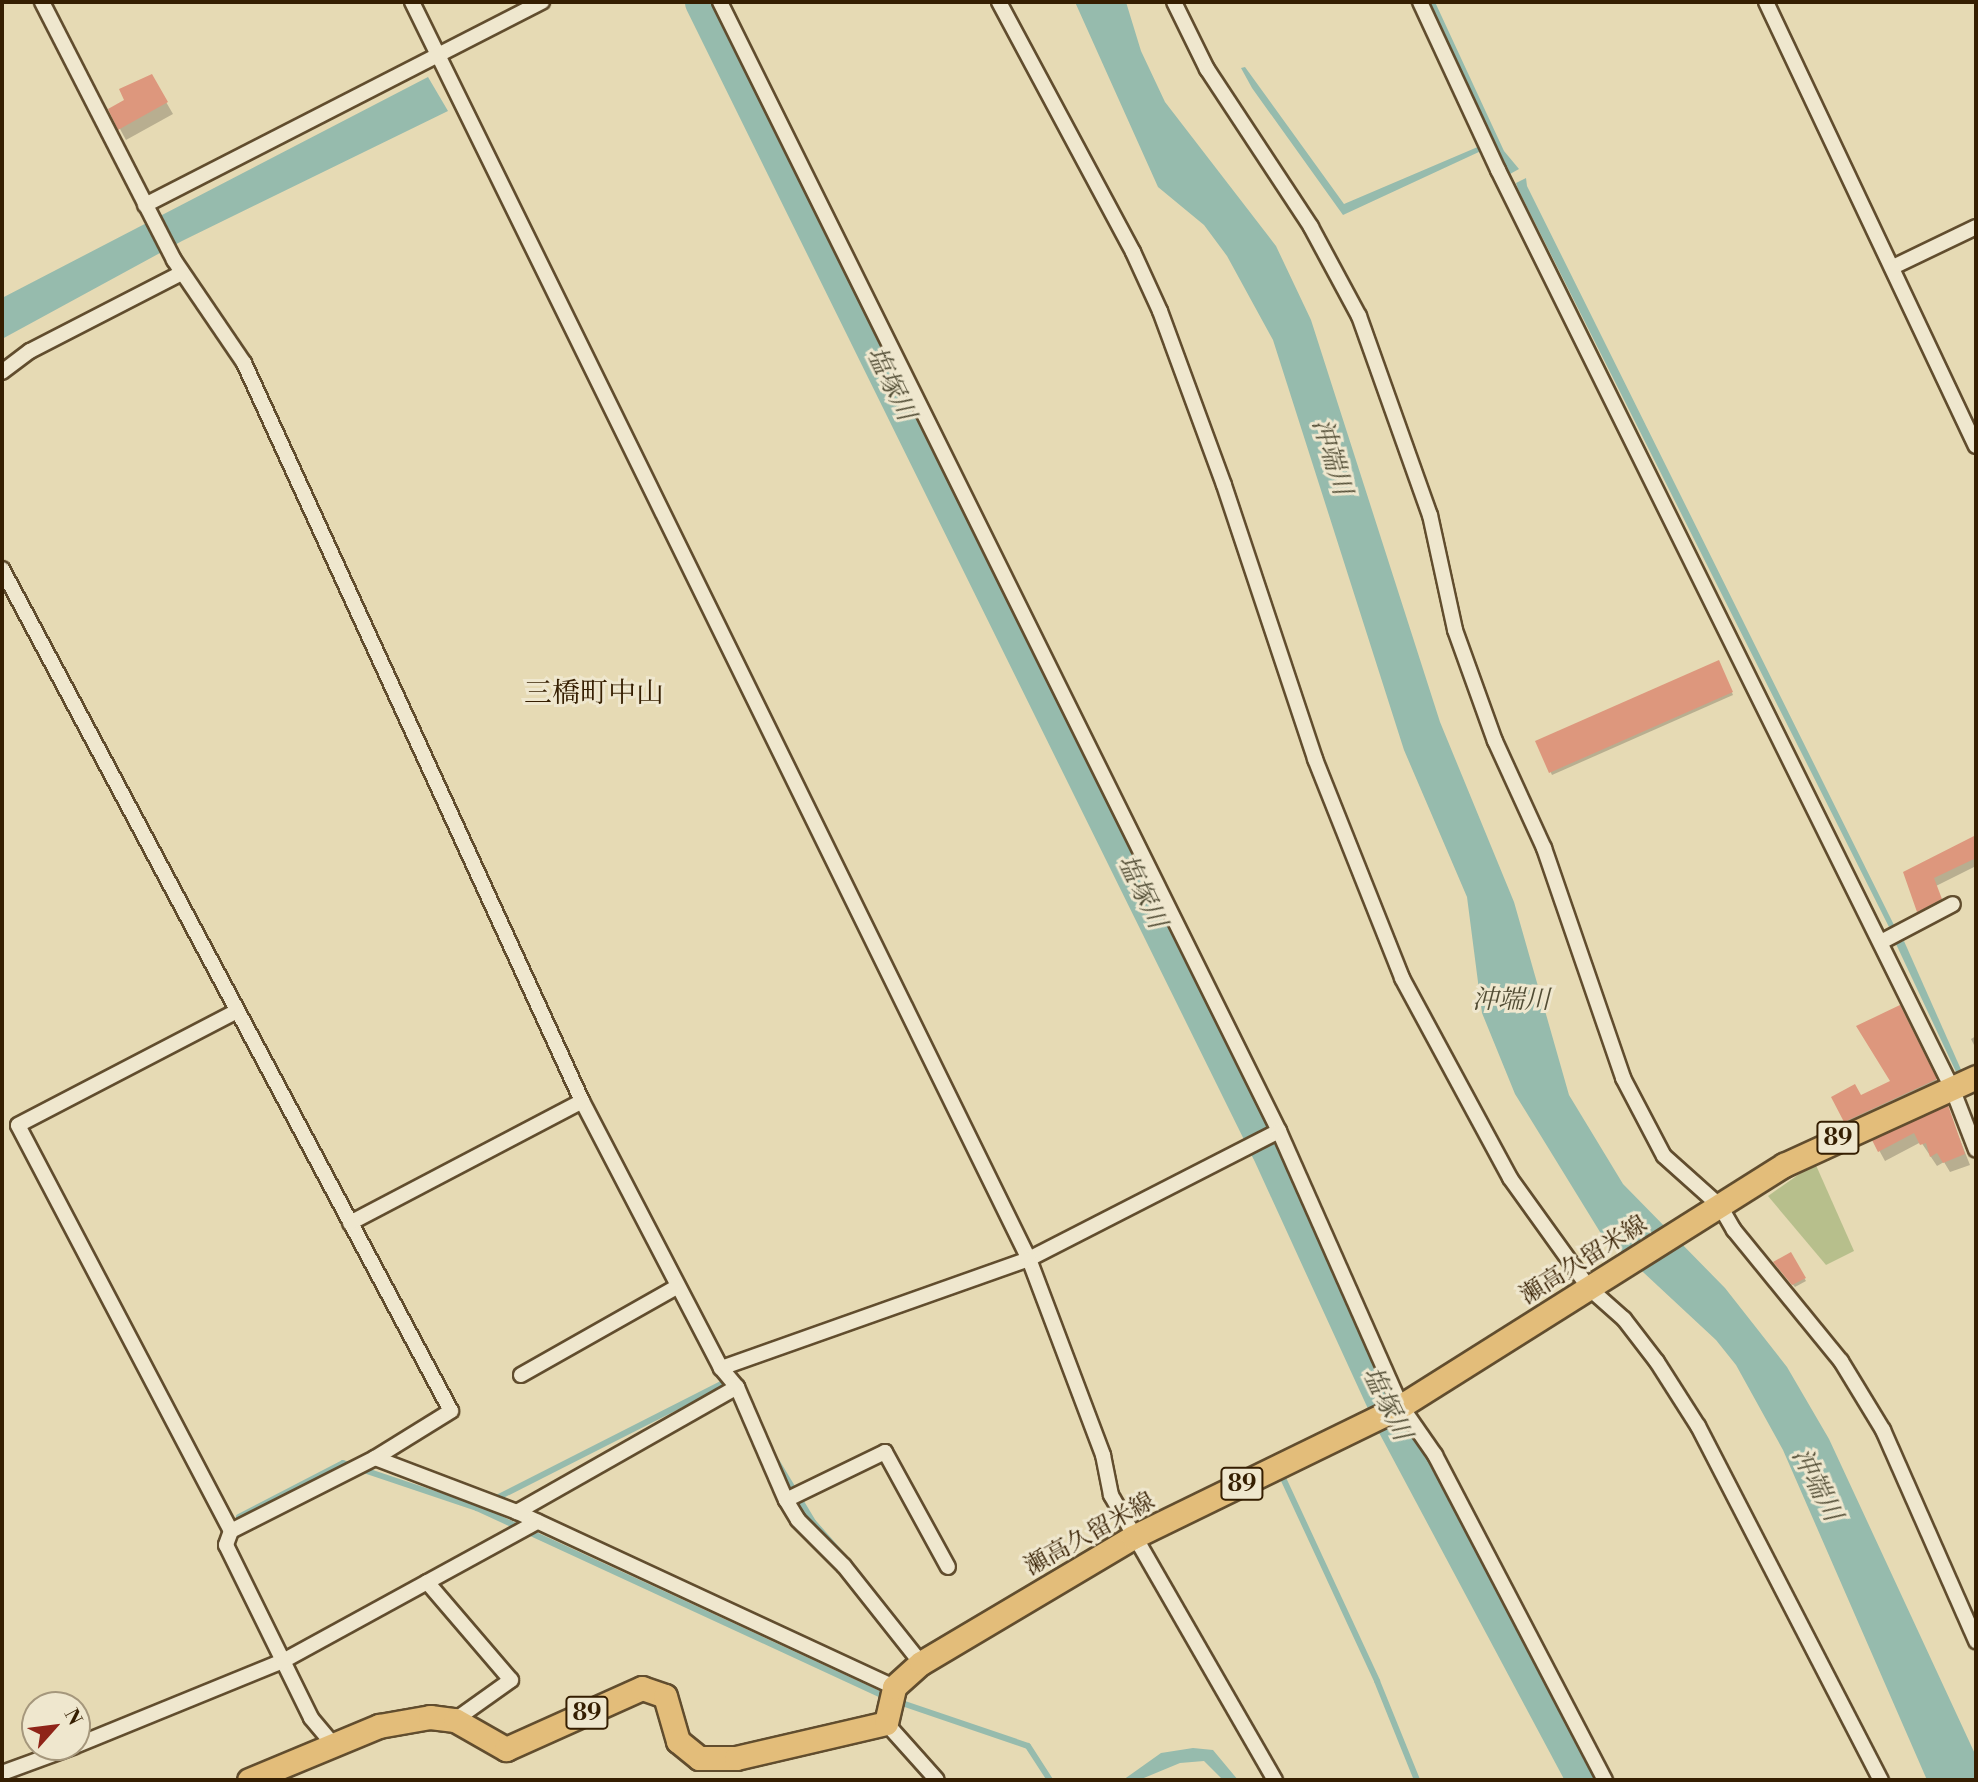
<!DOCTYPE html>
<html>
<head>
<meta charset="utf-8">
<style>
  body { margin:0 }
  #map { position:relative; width:1978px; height:1782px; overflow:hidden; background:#e6dab4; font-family:"Libre Bodoni","Noto Serif JP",serif }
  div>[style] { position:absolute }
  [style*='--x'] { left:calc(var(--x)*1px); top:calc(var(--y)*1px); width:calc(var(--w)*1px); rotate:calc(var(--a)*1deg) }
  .green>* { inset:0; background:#b7bf8c }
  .water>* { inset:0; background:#96bbad }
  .shadow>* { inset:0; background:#0003 }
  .stream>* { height:6px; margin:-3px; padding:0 3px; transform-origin:3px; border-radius:3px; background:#96bbad }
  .river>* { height:35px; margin:-17.5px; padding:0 17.5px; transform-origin:17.5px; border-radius:17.5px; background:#96bbad }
  .building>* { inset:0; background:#dd977d }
  .roads { filter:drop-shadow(2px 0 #614d2e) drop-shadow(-2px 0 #614d2e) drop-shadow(0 2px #614d2e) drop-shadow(0 -2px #614d2e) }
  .street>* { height:14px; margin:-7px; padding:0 7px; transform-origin:7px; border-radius:7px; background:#efe7ce }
  .primary>* { height:23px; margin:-11.5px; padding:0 11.5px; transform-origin:11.5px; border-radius:11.5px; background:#e3bd7a }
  span { translate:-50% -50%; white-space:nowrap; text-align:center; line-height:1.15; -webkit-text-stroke:6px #efe7ce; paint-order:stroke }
  .shield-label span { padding:2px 5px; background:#efe7ce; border:2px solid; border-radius:5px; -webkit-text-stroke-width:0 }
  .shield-label { font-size:23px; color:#351e01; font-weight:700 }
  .street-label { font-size:24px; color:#351e01 }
  .water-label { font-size:26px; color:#524d35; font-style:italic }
  .quarter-label { font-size:28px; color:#351e01 }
  .frame { position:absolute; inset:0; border:4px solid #351e01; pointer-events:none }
  .north { position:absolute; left:21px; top:1691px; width:70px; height:70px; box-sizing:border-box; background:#efe7ce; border:2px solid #a5977c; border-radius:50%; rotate:62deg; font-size:19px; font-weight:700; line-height:28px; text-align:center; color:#351e01 }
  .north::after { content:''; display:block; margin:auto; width:24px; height:32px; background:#8f2418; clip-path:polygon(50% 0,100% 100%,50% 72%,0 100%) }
</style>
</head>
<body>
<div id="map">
  <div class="green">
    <i style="clip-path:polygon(1815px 1163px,1854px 1251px,1826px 1265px,1768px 1196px)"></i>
  </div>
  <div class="water">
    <i style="clip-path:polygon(1075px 2px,1126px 2px,1141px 51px,1165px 102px,1276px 246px,1311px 320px,1440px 722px,1514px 902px,1569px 1095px,1623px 1184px,1725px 1288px,1787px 1367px,1829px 1439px,1976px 1756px,1976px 1780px,1927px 1780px,1783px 1450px,1736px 1365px,1716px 1340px,1600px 1232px,1515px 1094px,1482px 1013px,1467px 897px,1404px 750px,1273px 340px,1227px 256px,1204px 225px,1158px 187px)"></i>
    <i style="clip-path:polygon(1430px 2px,1435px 2px,1504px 151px,1519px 169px,1510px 174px)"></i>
    <i style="clip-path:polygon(1245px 67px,1344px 204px,1480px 146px,1481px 151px,1343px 215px,1252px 88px,1241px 68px)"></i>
    <i style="clip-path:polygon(428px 77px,448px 111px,182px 241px,2px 339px,2px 298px)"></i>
    <i style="clip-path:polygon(1526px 178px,1527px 186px,1894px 925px,1889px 927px,1518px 189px,1516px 183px)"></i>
    <i style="clip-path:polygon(1904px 941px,1963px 1074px,1957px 1074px,1896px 944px)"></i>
    <i style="clip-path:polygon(1193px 1748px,1213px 1750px,1238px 1780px,1223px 1780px,1204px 1761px,1180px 1763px,1139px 1780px,1123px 1780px,1161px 1753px)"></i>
  </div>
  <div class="shadow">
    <i style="clip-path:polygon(151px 76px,173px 114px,126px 140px,120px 129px,126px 100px)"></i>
    <i style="clip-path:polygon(1718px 662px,1733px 695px,1552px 775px,1537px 742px)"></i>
    <i style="clip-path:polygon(1976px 837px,1976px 866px,1936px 886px,1944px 907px,1923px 918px,1905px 873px)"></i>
    <i style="clip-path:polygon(1905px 1017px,1941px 1089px,1851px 1130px,1833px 1098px,1860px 1097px,1892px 1082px)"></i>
    <i style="clip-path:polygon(1976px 1036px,1976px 1049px,1971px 1039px)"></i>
    <i style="clip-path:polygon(1947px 1107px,1970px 1165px,1950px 1172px,1944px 1162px,1937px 1166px,1921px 1142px,1885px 1161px,1874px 1141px)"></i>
    <i style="clip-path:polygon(1790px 1254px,1806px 1281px,1795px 1287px,1776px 1265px)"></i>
  </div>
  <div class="stream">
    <i style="--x:777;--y:1462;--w:70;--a:59"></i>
    <i style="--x:813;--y:1522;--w:48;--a:48.4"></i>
    <i style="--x:1278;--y:1478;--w:4;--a:-27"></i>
    <i style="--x:1282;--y:1476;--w:226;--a:65.1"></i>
    <i style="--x:1377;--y:1681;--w:107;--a:68"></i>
    <i style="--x:477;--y:1508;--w:283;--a:-26.9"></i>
    <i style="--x:239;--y:1517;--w:117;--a:-27.4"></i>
    <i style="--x:343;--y:1463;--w:141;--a:18.6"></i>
    <i style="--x:477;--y:1508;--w:451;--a:24.8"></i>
    <i style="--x:896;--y:1701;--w:139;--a:18.8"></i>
    <i style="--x:1028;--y:1746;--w:40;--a:57.1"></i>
  </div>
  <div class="river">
    <i style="--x:702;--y:2;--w:1279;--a:63.74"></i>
    <i style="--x:1268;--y:1149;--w:302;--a:65.4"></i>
    <i style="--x:1394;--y:1424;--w:404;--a:61.9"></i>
  </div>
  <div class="building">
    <i style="clip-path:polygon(152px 74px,168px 102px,118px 130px,108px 109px,124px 100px,119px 89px)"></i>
    <i style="clip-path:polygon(1719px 660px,1733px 692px,1549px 773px,1535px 741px)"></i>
    <i style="clip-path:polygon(1976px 835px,1976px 858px,1934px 878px,1942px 899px,1917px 912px,1903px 872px)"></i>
    <i style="clip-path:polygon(1900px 1005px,1937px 1079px,1844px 1122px,1831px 1097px,1855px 1084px,1861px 1095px,1890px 1081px,1856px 1026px)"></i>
    <i style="clip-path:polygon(1948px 1105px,1965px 1154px,1943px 1163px,1937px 1153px,1930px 1157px,1926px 1143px,1920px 1145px,1914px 1133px,1878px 1152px,1872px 1140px)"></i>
    <i style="clip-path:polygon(1791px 1252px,1806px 1278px,1792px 1285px,1773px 1262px)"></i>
  </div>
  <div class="roads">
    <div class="street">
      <i style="--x:42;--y:2;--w:290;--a:62.9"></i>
      <i style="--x:174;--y:260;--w:125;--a:55.8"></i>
      <i style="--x:244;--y:363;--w:812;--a:65.39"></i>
      <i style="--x:582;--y:1101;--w:301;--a:62.5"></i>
      <i style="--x:721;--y:1368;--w:25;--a:50"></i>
      <i style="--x:737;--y:1387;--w:123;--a:66.6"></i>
      <i style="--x:786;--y:1500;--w:23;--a:59"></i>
      <i style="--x:798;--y:1520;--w:65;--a:45"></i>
      <i style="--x:844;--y:1566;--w:124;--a:51.6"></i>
      <i style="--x:412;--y:2;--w:1400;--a:63.86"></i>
      <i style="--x:1029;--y:1259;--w:210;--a:69.3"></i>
      <i style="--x:1103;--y:1455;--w:41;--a:78.7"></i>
      <i style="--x:1111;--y:1495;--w:329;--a:60.1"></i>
      <i style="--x:720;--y:2;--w:1260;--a:63.66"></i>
      <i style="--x:1279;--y:1131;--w:281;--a:152.9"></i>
      <i style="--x:1029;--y:1259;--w:327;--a:160.5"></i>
      <i style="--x:999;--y:2;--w:284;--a:61.8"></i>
      <i style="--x:1133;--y:252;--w:65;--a:65.4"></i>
      <i style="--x:1160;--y:311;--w:185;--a:69.8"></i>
      <i style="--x:1224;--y:485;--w:289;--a:71.6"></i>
      <i style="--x:1315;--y:759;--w:236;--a:68.3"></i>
      <i style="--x:1402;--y:978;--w:227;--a:61.6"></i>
      <i style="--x:1510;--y:1178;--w:135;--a:54.3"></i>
      <i style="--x:1589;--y:1288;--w:47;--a:41.5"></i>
      <i style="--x:1624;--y:1319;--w:54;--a:52.5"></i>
      <i style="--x:1657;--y:1362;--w:76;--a:57.4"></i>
      <i style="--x:1698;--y:1426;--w:399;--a:62.7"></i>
      <i style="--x:1174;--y:2;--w:75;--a:63.8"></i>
      <i style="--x:1207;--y:69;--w:189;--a:56.6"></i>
      <i style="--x:1311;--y:227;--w:101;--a:61.7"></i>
      <i style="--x:1359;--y:316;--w:211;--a:70.4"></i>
      <i style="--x:1430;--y:515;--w:118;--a:77.7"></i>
      <i style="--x:1455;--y:630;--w:118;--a:70.2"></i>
      <i style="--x:1495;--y:741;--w:118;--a:65.4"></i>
      <i style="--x:1544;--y:848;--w:243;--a:71"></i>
      <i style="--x:1623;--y:1078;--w:88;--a:62.3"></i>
      <i style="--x:1664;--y:1156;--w:75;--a:41.8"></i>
      <i style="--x:1720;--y:1206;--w:28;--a:60"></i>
      <i style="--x:1734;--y:1230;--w:169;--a:50.8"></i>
      <i style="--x:1841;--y:1361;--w:81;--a:58.7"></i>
      <i style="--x:1883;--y:1430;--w:231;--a:66.2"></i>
      <i style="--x:1420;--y:2;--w:185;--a:65.1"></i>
      <i style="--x:1498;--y:170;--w:1024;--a:63.69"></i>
      <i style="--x:1952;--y:1088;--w:66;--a:68.8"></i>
      <i style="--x:1766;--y:2;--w:491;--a:64.7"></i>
      <i style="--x:145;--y:205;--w:446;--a:-27.1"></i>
      <i style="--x:1893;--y:267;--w:92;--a:-25.7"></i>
      <i style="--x:2;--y:372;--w:35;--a:-37"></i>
      <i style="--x:30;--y:351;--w:171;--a:-27.2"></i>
      <i style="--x:2;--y:569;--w:954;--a:61.93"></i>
      <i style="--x:451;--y:1411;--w:89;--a:148.3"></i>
      <i style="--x:375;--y:1458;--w:161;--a:153.1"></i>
      <i style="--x:231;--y:1531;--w:15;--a:110"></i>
      <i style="--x:226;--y:1545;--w:193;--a:63.8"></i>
      <i style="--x:311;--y:1718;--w:34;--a:50"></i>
      <i style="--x:1881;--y:942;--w:81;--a:-27.8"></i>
      <i style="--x:1279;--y:1131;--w:301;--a:66.1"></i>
      <i style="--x:1401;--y:1406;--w:60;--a:55.2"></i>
      <i style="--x:1435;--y:1455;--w:367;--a:62.4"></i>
      <i style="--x:350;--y:1223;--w:262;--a:-27.7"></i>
      <i style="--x:521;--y:1375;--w:180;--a:-29.5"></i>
      <i style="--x:375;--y:1458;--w:152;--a:20.8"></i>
      <i style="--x:517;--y:1512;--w:416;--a:24.9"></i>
      <i style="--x:786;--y:1500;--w:110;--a:-25.9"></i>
      <i style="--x:885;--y:1452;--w:131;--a:61.3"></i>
      <i style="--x:517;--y:1512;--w:253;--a:-29.6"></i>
      <i style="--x:231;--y:1531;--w:458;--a:-117.7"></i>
      <i style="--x:18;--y:1125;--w:247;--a:-27.5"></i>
      <i style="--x:427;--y:1582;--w:129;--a:49.4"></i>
      <i style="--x:511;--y:1680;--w:69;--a:144.5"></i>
      <i style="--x:886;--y:1723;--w:76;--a:48.2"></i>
      <i style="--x:77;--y:1745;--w:222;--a:-22.2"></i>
      <i style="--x:283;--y:1661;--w:290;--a:-28.7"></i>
      <i style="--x:2;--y:1773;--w:76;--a:-20.1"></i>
    </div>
    <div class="primary">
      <i style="--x:249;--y:1780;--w:141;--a:-22.6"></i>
      <i style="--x:379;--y:1726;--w:52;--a:-10"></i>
      <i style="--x:430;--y:1717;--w:25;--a:7"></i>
      <i style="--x:455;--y:1720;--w:59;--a:29.6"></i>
      <i style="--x:506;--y:1749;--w:149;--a:-24.2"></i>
      <i style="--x:642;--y:1688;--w:24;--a:19"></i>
      <i style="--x:665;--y:1696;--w:47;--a:73.9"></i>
      <i style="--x:678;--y:1741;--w:27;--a:39"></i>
      <i style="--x:699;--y:1758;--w:37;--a:0"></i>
      <i style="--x:736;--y:1758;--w:154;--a:-13.1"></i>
      <i style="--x:886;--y:1723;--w:37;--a:-77"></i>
      <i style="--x:894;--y:1687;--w:36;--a:-42"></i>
      <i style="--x:921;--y:1663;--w:247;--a:-30.7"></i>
      <i style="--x:1133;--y:1537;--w:298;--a:-26"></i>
      <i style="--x:1401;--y:1406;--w:453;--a:-32.2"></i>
      <i style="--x:1784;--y:1165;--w:211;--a:-24.6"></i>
    </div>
  </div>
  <div class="shield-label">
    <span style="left:1838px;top:1138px">89</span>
    <span style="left:1242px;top:1484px">89</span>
    <span style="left:587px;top:1713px">89</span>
  </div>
  <div class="street-label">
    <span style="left:1584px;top:1261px;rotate:-32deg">瀬高久留米線</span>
    <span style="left:1090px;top:1535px;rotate:-29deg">瀬高久留米線</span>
  </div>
  <div class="water-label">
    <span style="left:890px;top:384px;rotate:64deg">塩塚川</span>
    <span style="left:1331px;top:457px;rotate:73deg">沖端川</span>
    <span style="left:1141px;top:892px;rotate:64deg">塩塚川</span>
    <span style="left:1511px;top:1001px">沖端川</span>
    <span style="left:1386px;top:1404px;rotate:64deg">塩塚川</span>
    <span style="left:1816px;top:1485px;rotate:63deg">沖端川</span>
  </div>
  <div class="quarter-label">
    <span style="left:594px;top:694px">三橋町中山</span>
  </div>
  <div class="frame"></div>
  <div class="north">N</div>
</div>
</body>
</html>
